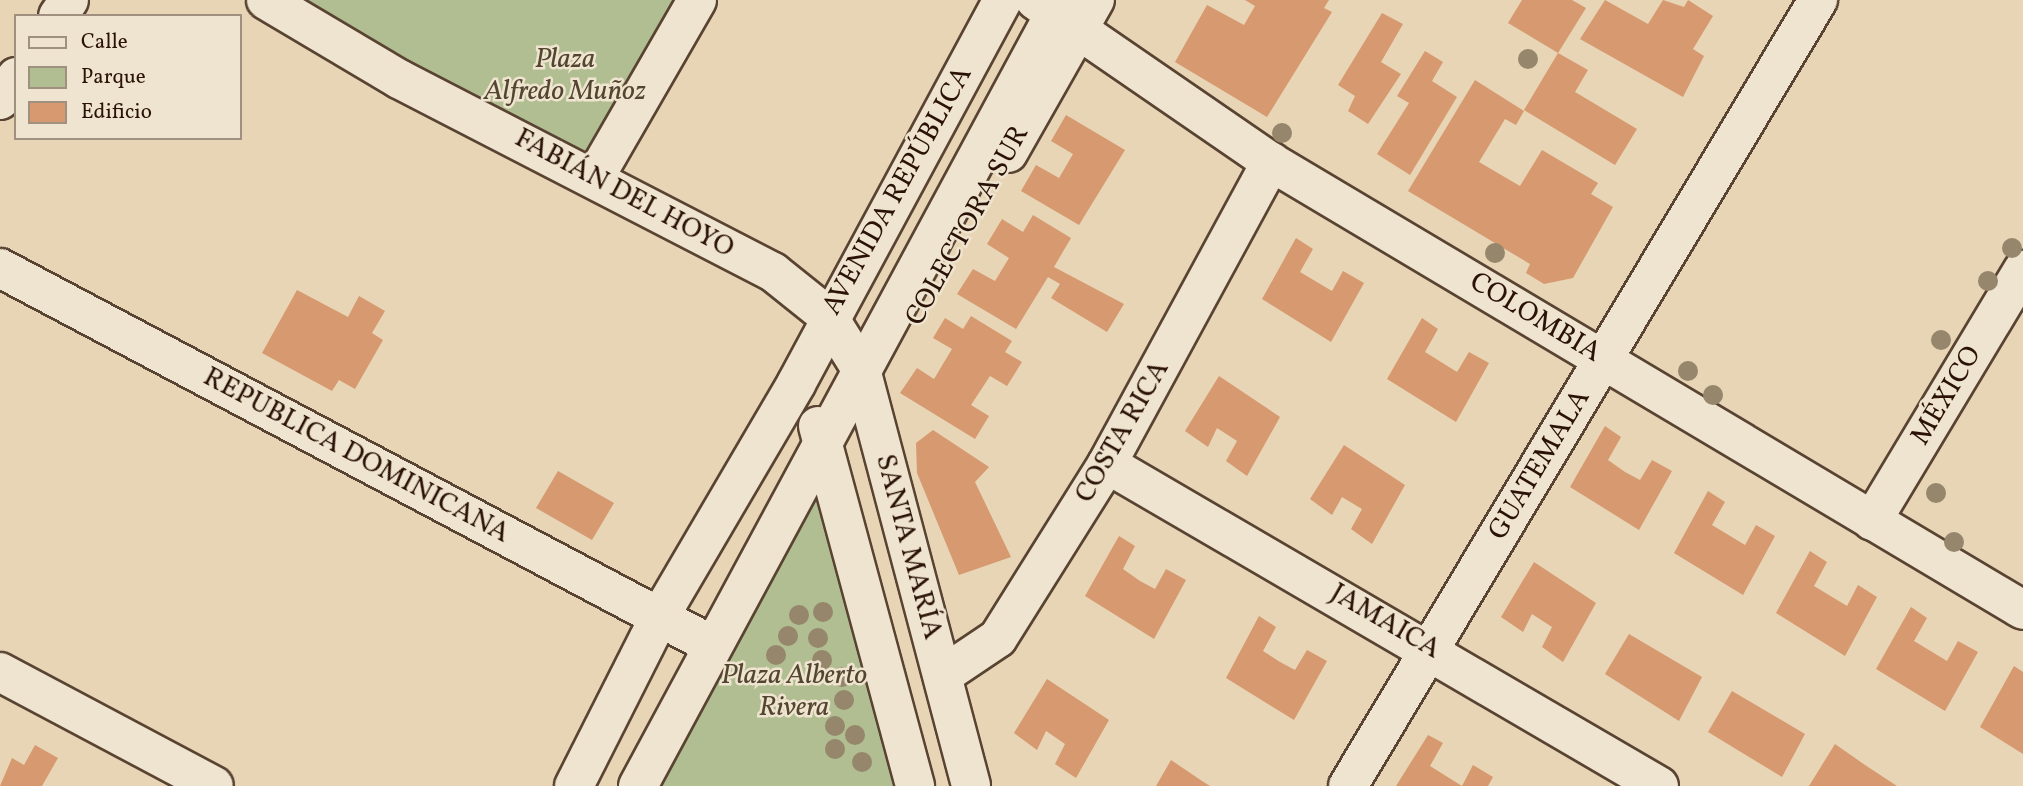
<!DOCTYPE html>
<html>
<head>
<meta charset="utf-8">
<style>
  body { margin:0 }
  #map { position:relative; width:2023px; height:786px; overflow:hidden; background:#e7d5b5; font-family:Vollkorn,serif }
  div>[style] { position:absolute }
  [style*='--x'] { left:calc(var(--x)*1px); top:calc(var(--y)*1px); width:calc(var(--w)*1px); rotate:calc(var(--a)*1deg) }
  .green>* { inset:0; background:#b1be91 }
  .building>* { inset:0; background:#d69970 }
  .roads { filter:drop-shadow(2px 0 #594332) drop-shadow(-2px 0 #594332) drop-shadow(0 2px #594332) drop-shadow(0 -2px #594332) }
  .minor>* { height:38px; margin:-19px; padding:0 19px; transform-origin:19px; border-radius:19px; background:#efe4cf }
  .trees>* { width:20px; height:20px; margin:-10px; border-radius:50%; background:#95866c }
  span { translate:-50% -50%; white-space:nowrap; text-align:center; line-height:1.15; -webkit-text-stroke:5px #efe4cf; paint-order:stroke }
  .park-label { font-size:28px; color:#524630; font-style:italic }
  .street-label { font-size:28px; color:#2a1206 }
  .legend { position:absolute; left:14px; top:14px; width:228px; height:126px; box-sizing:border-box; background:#efe4cf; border:2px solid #a0907f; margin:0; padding:9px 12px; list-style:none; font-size:21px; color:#2a1206 }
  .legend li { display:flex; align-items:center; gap:14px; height:35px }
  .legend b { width:35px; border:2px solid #a0907f }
</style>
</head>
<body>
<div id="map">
  <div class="green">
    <i style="clip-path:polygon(266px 0,697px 0,595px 176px)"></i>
    <i style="clip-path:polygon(824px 438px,915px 786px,638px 786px)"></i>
  </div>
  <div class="building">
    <i style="clip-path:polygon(1245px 0,1329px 0,1324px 8px,1332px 12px,1267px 117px,1175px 62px,1207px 5px,1244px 25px,1255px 6px)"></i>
    <i style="clip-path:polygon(1522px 0,1572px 0,1586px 8px,1558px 53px,1508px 23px)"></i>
    <i style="clip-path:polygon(1605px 0,1648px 24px,1663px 0,1684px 7px,1688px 0,1713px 16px,1693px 49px,1704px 56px,1683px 97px,1580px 39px)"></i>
    <i style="clip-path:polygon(1382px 13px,1403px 24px,1381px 62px,1401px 74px,1368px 124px,1348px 111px,1355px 96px,1338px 85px)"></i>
    <i style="clip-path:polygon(1425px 51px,1443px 62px,1432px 81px,1457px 97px,1410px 175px,1377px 154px,1409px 103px,1397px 96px)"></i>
    <i style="clip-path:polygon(1558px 53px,1588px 70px,1575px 92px,1637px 129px,1615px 165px,1524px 110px)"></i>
    <i style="clip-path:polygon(1475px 80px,1524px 111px,1516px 125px,1505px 119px,1479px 162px,1520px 186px,1542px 150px,1598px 183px,1591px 194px,1613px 207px,1573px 278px,1544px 284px,1526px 273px,1530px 264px,1408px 191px)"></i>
    <i style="clip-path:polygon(1066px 115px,1125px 150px,1079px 225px,1021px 191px,1036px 165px,1059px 178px,1073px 154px,1051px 141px)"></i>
    <i style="clip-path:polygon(1033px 215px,1071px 238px,1054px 267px,1124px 304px,1107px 332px,1051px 298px,1060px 284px,1048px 277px,1016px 329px,957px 294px,973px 269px,995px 281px,1009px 258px,987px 244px,1002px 219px,1023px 232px)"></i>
    <i style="clip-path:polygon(1296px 238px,1313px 249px,1300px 272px,1332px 291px,1343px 271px,1364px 283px,1331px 342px,1262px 299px)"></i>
    <i style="clip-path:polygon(297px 290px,348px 317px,359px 296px,385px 311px,372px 333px,383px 340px,355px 389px,339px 380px,332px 391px,262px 353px)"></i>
    <i style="clip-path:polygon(971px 316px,1012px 341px,1005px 352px,1022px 362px,1007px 386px,990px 376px,971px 405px,989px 416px,975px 439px,900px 393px,917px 368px,934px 379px,952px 349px,933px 338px,945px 318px,963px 329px)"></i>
    <i style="clip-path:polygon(1422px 318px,1438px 329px,1425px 352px,1457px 372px,1469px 352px,1489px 363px,1456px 422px,1387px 379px)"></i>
    <i style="clip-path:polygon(1219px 376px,1280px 417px,1247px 476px,1226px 461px,1237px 441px,1217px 428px,1208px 447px,1185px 431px)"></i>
    <i style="clip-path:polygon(1605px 426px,1621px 437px,1608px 460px,1625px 472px,1640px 480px,1652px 460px,1672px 471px,1639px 530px,1570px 487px)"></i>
    <i style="clip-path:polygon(933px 430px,989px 467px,975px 482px,1011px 557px,959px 575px,917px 473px,916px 443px)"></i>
    <i style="clip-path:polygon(1344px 445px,1405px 485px,1372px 544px,1351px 529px,1362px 509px,1342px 497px,1332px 515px,1310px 499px)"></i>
    <i style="clip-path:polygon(558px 471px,614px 503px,592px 540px,536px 508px)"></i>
    <i style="clip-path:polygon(1708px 491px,1725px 502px,1712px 525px,1745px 545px,1756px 525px,1775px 536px,1743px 595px,1674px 553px)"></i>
    <i style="clip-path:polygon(1119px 536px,1135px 546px,1123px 569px,1140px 581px,1155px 589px,1166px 569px,1186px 580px,1154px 639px,1085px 596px)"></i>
    <i style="clip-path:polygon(1810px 551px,1827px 562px,1814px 586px,1847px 606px,1858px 585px,1877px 597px,1845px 656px,1776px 613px)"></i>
    <i style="clip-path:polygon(1534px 562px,1596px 603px,1563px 662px,1542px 647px,1552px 627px,1532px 614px,1523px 632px,1501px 617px)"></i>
    <i style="clip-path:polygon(1911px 607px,1927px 618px,1914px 641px,1947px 661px,1958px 641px,1978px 652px,1945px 711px,1876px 669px)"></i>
    <i style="clip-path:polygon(1259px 616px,1276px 627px,1263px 651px,1280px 662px,1295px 670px,1307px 650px,1327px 661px,1294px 720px,1226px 678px)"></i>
    <i style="clip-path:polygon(1629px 634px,1702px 677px,1679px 721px,1605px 674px)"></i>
    <i style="clip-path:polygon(2014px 666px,2023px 672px,2023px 754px,1980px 727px)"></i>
    <i style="clip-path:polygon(1047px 679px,1109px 720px,1076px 778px,1055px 764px,1065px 744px,1046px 731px,1037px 750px,1014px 733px)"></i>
    <i style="clip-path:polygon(1732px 691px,1805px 734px,1782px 777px,1708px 732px)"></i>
    <i style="clip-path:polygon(1428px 735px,1443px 743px,1430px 766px,1462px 786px,1473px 765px,1493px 777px,1488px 786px,1396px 786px)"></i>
    <i style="clip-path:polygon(1835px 744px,1865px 765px,1897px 786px,1809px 786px)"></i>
    <i style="clip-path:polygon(35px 745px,58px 758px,42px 786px,0 786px,12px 758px,24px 765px)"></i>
    <i style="clip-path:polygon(1171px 760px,1202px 781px,1210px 786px,1156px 786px)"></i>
  </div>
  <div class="roads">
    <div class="minor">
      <i style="--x:266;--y:0;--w:155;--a:30.7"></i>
      <i style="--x:399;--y:79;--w:421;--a:27.3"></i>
      <i style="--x:773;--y:272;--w:70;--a:38.7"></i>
      <i style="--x:828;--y:316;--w:62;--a:58.1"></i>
      <i style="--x:861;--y:369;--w:431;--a:75.2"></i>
      <i style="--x:1035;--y:0;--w:286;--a:34.5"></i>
      <i style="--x:1271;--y:162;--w:875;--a:30.78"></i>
      <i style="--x:58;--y:16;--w:19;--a:-55"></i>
      <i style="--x:0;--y:100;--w:28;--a:-55"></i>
      <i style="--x:1008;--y:153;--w:176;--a:-60.4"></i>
      <i style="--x:595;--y:177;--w:204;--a:-60"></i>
      <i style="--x:0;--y:268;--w:806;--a:27.9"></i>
      <i style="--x:818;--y:426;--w:373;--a:74.9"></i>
      <i style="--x:1107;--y:464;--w:639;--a:30.26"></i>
      <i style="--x:1872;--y:521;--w:293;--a:-59"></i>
      <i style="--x:0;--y:672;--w:242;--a:28"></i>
      <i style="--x:943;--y:675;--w:66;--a:-33.9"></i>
      <i style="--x:998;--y:638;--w:205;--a:-57.9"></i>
      <i style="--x:1107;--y:464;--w:344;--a:-61.5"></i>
      <i style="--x:574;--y:786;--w:191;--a:-63.2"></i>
      <i style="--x:660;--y:616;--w:269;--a:-59.6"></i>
      <i style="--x:796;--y:384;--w:436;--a:-61.7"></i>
      <i style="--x:638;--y:786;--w:893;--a:-61.66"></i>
      <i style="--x:1348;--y:786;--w:916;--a:-59.12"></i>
    </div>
  </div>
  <div class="trees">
    <i style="left:1528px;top:59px"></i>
    <i style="left:1282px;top:133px"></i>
    <i style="left:2012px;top:248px"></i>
    <i style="left:1495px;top:253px"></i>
    <i style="left:1988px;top:281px"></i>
    <i style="left:1941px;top:340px"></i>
    <i style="left:1688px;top:371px"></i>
    <i style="left:1713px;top:395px"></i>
    <i style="left:1936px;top:493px"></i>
    <i style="left:1954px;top:542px"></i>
    <i style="left:823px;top:612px"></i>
    <i style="left:799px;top:615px"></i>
    <i style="left:788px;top:636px"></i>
    <i style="left:818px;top:638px"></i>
    <i style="left:776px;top:655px"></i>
    <i style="left:822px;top:660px"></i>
    <i style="left:842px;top:677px"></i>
    <i style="left:844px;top:700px"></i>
    <i style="left:835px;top:726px"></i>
    <i style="left:855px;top:735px"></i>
    <i style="left:835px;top:749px"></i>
    <i style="left:862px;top:762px"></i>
  </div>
  <div class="park-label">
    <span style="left:565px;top:76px">Plaza<br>Alfredo Muñoz</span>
    <span style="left:794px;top:692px">Plaza Alberto<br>Rivera</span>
  </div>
  <div class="street-label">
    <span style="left:898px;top:191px;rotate:-61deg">AVENIDA REPÚBLICA</span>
    <span style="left:624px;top:194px;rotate:28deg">FABIÁN DEL HOYO</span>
    <span style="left:968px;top:226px;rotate:-61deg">COLECTORA SUR</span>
    <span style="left:1535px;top:318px;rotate:31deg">COLOMBIA</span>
    <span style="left:1947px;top:396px;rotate:-59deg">MÉXICO</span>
    <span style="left:1123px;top:432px;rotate:-60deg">COSTA RICA</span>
    <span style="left:356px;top:456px;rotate:28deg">REPUBLICA DOMINICANA</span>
    <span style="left:1540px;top:465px;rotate:-59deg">GUATEMALA</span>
    <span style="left:908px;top:547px;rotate:75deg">SANTA MARÍA</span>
    <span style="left:1385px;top:622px;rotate:30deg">JAMAICA</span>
  </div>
  <ul class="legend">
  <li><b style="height:9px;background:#efe4cf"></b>Calle</li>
  <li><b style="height:19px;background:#b1be91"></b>Parque</li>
  <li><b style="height:19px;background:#d69970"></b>Edificio</li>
  </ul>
</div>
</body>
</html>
